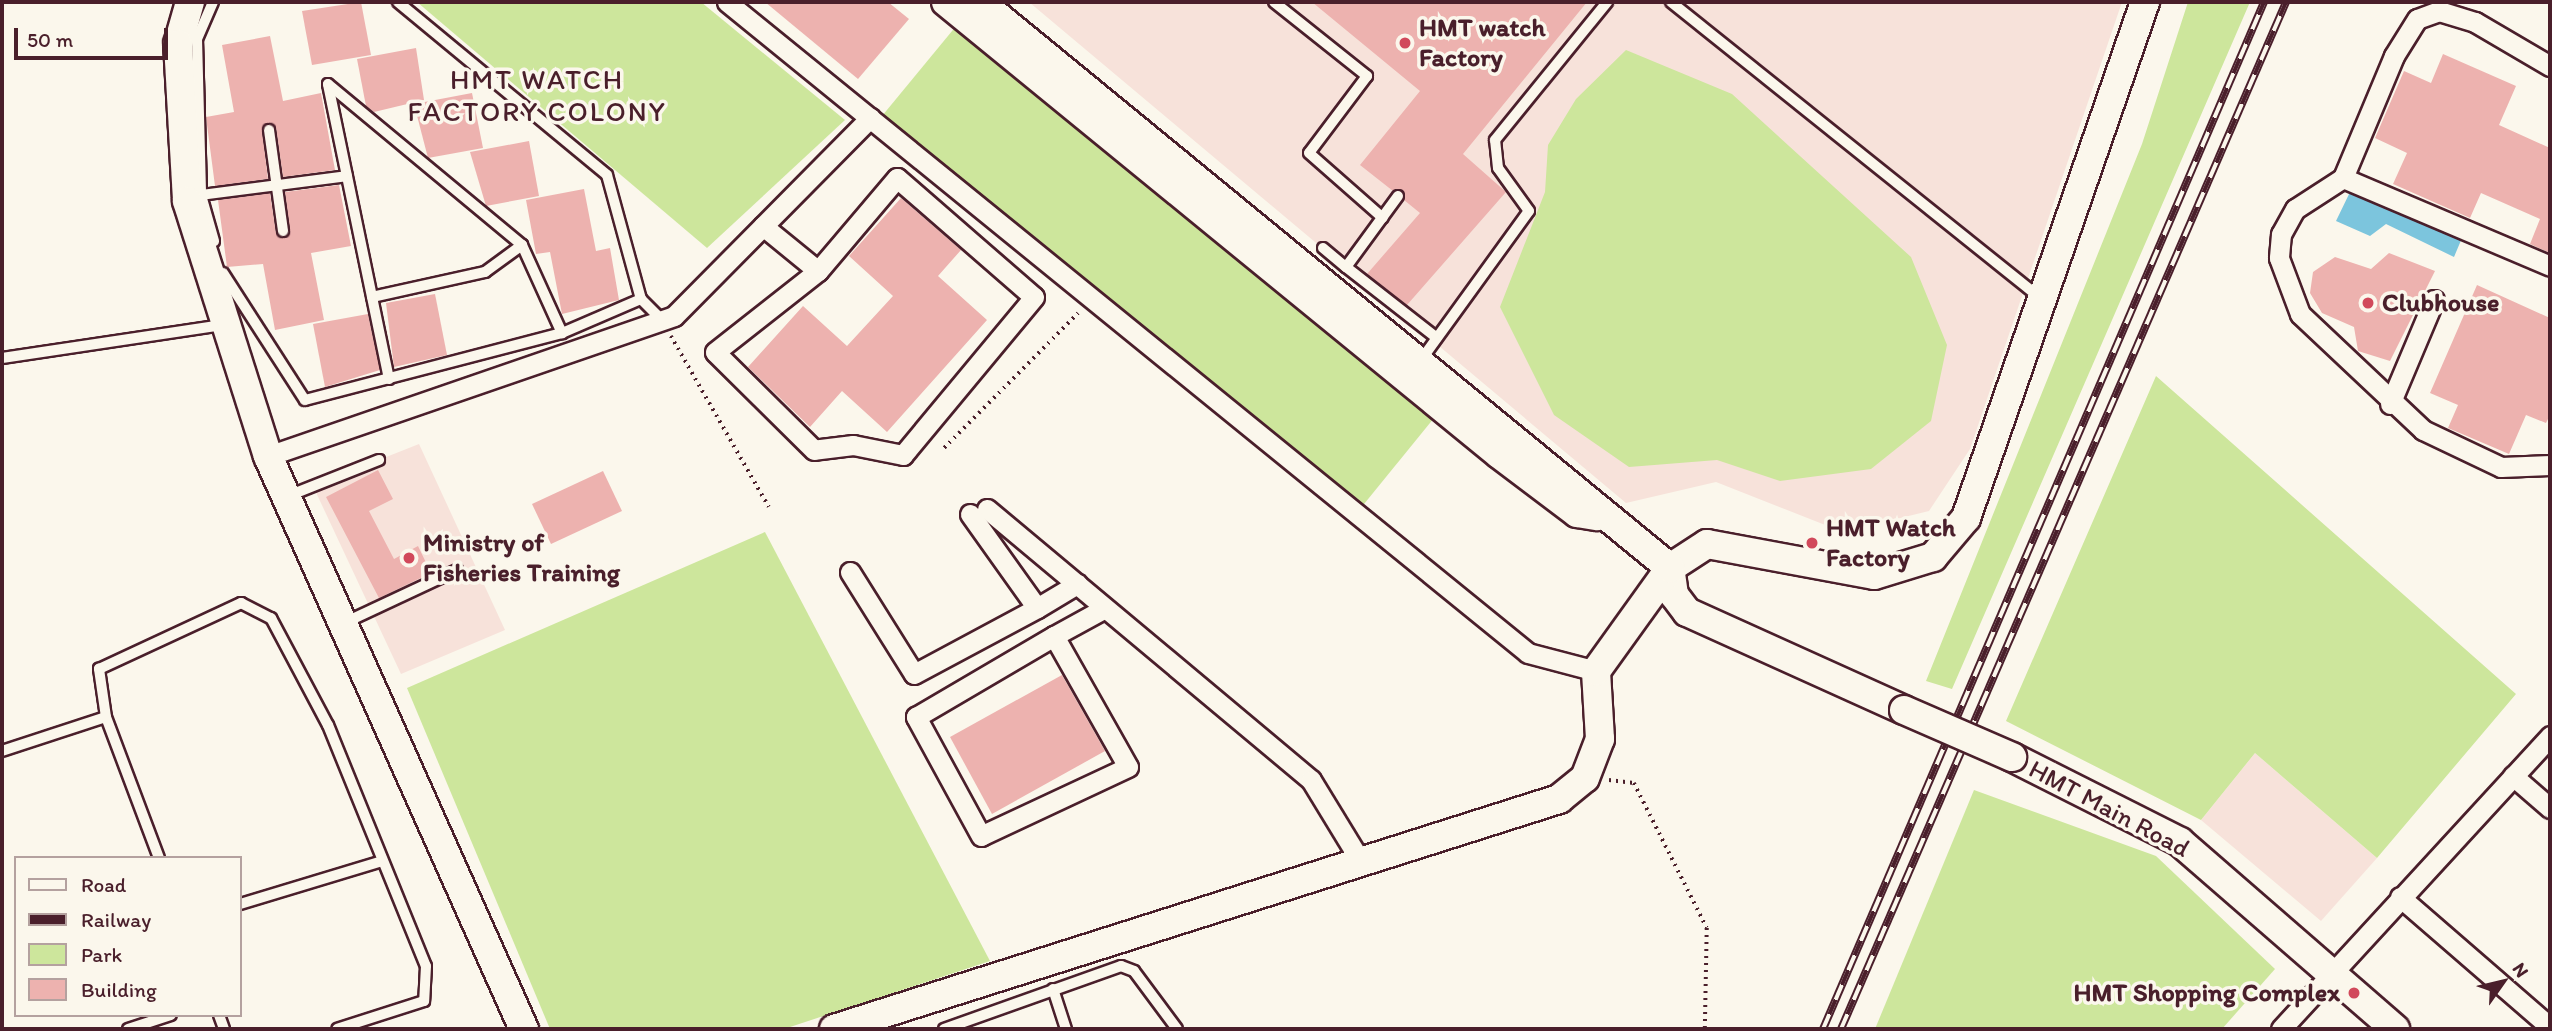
<!DOCTYPE html>
<html>
<head>
<meta charset="utf-8">
<style>
  body { margin:0 }
  #map { position:relative; width:2552px; height:1031px; overflow:hidden; background:#fbf7ec; font-family:Itim,sans-serif }
  div>[style] { position:absolute }
  [style*='--x'] { left:calc(var(--x)*1px); top:calc(var(--y)*1px); width:calc(var(--w)*1px); rotate:calc(var(--a)*1deg) }
  .built>* { inset:0; background:#f7e2da }
  .green>* { inset:0; background:#cde69c }
  .water>* { inset:0; background:#7cc5dd }
  .building>* { inset:0; background:#edb2af }
  .path>* { height:3.5px; margin-top:-1.75px; transform-origin:0; background:repeating-linear-gradient(90deg,#4a1f2b 0 2px,transparent 0 7px) }
  .roads { filter:drop-shadow(2px 0 #4a1f2b) drop-shadow(-2px 0 #4a1f2b) drop-shadow(0 2px #4a1f2b) drop-shadow(0 -2px #4a1f2b) }
  .lane>* { height:10px; margin:-5px; padding:0 5px; transform-origin:5px; border-radius:5px; background:#fbf7ec }
  .street>* { height:19px; margin:-9.5px; padding:0 9.5px; transform-origin:9.5px; border-radius:9.5px; background:#fbf7ec }
  .secondary>* { height:28px; margin:-14px; padding:0 14px; transform-origin:14px; border-radius:14px; background:#fbf7ec }
  .rail>* { height:8px; margin-top:-4px; transform-origin:0; background:repeating-linear-gradient(90deg,#fbf7ec 0 16px,#4a1f2b 0 32px); box-sizing:border-box; border-block:2px solid #4a1f2b }
  .bridges { filter:drop-shadow(2px 0 #4a1f2b) drop-shadow(-2px 0 #4a1f2b) drop-shadow(0 2px #4a1f2b) drop-shadow(0 -2px #4a1f2b) }
  .secondary-bridge>* { height:28px; margin:-14px; padding:0 14px; transform-origin:14px; border-radius:14px; background:#fbf7ec }
  .dots>* { width:19px; height:19px; translate:-50% -50%; box-sizing:border-box; border:4px solid #fbf7ec; border-radius:50% }
  span { translate:-50% -50%; white-space:nowrap; text-align:center; line-height:1.15; -webkit-text-stroke:7px #fbf7ec; paint-order:stroke }
  .poi-label { font-size:26px; color:#4a1f2b; font-weight:700 }
  .left { translate:0 -50%; text-align:left }
  .right { translate:-100% -50%; text-align:right }
  .street-label { font-size:26px; color:#4a1f2b }
  .neighbourhood-label { font-size:28px; color:#4a1f2b; letter-spacing:2px }
  .frame { position:absolute; inset:0; border:4px solid #4a1f2b; pointer-events:none }
  .legend { position:absolute; left:14px; top:856px; width:228px; height:161px; box-sizing:border-box; background:#fbf7ec; border:2px solid #b4a19f; margin:0; padding:9px 12px; list-style:none; font-size:21px; color:#4a1f2b }
  .legend li { display:flex; align-items:center; gap:14px; height:35px }
  .legend b { width:35px; border:2px solid #b4a19f }
  .north { position:absolute; left:2468px; top:947px; width:70px; height:70px; -webkit-text-stroke:5px #fbf7ec; paint-order:stroke; rotate:56deg; font-size:19px; font-weight:700; line-height:28px; text-align:center; color:#4a1f2b }
  .north::after { content:''; display:block; margin:auto; width:24px; height:32px; background:#4a1f2b; clip-path:polygon(50% 0,100% 100%,50% 72%,0 100%) }
  .scale { position:absolute; left:14px; top:28px; width:154px; height:32px; box-sizing:border-box; border:4px solid #4a1f2b; border-top:0; padding-left:9px; font-size:21px; line-height:24px; white-space:nowrap; color:#4a1f2b; -webkit-text-stroke:5px #fbf7ec; paint-order:stroke }
</style>
</head>
<body>
<div id="map">
  <div class="built">
    <i style="clip-path:polygon(1029px 2px,2122px 2px,1970px 449px,1929px 511px,1843px 532px,1716px 482px,1626px 503px)"></i>
    <i style="clip-path:polygon(419px 444px,505px 630px,401px 674px,313px 486px)"></i>
    <i style="clip-path:polygon(2255px 753px,2377px 858px,2321px 921px,2201px 820px)"></i>
  </div>
  <div class="green">
    <i style="clip-path:polygon(417px 2px,701px 2px,845px 120px,707px 248px)"></i>
    <i style="clip-path:polygon(2188px 2px,2250px 2px,1952px 689px,1926px 681px,2142px 144px)"></i>
    <i style="clip-path:polygon(957px 25px,1434px 418px,1360px 509px,882px 116px)"></i>
    <i style="clip-path:polygon(1626px 50px,1732px 94px,1911px 257px,1947px 345px,1931px 421px,1871px 469px,1780px 481px,1717px 460px,1629px 467px,1554px 415px,1500px 307px,1545px 192px,1548px 145px,1576px 99px)"></i>
    <i style="clip-path:polygon(2156px 376px,2516px 694px,2377px 858px,2255px 753px,2201px 820px,2006px 721px)"></i>
    <i style="clip-path:polygon(765px 532px,990px 961px,784px 1029px,550px 1029px,407px 688px)"></i>
    <i style="clip-path:polygon(1974px 790px,2156px 856px,2275px 969px,2222px 1029px,1875px 1029px)"></i>
  </div>
  <div class="water">
    <i style="clip-path:polygon(2351px 190px,2462px 238px,2454px 257px,2386px 224px,2370px 236px,2336px 221px)"></i>
  </div>
  <div class="building">
    <i style="clip-path:polygon(361px 2px,371px 55px,312px 65px,302px 11px)"></i>
    <i style="clip-path:polygon(765px 2px,888px 2px,909px 19px,858px 79px)"></i>
    <i style="clip-path:polygon(1312px 2px,1587px 2px,1463px 154px,1506px 192px,1407px 305px,1367px 274px,1420px 213px,1404px 200px,1403px 190px,1393px 191px,1360px 165px,1420px 91px)"></i>
    <i style="clip-path:polygon(270px 36px,283px 101px,321px 93px,335px 170px,283px 177px,276px 128px,269px 123px,262px 130px,268px 179px,215px 186px,206px 117px,234px 112px,222px 45px)"></i>
    <i style="clip-path:polygon(416px 48px,424px 100px,374px 112px,366px 106px,357px 59px)"></i>
    <i style="clip-path:polygon(2443px 54px,2516px 86px,2499px 125px,2550px 148px,2550px 253px,2530px 244px,2540px 219px,2481px 193px,2470px 218px,2393px 184px,2407px 153px,2375px 138px,2404px 71px,2431px 83px)"></i>
    <i style="clip-path:polygon(472px 93px,483px 148px,428px 158px,414px 104px)"></i>
    <i style="clip-path:polygon(529px 141px,539px 196px,486px 206px,470px 152px)"></i>
    <i style="clip-path:polygon(339px 185px,351px 246px,311px 253px,324px 320px,275px 330px,263px 264px,227px 267px,218px 200px,270px 193px,276px 233px,285px 238px,290px 231px,285px 192px)"></i>
    <i style="clip-path:polygon(584px 189px,596px 251px,610px 248px,619px 300px,562px 314px,550px 252px,536px 254px,526px 200px)"></i>
    <i style="clip-path:polygon(901px 198px,961px 250px,938px 276px,987px 320px,887px 432px,842px 391px,810px 427px,748px 367px,803px 306px,847px 346px,893px 296px,849px 256px)"></i>
    <i style="clip-path:polygon(2389px 253px,2435px 271px,2390px 361px,2358px 351px,2354px 327px,2322px 313px,2310px 293px,2313px 272px,2335px 257px,2371px 269px)"></i>
    <i style="clip-path:polygon(2477px 285px,2550px 318px,2550px 415px,2546px 423px,2526px 415px,2509px 454px,2448px 428px,2458px 405px,2430px 393px)"></i>
    <i style="clip-path:polygon(435px 294px,447px 355px,394px 367px,386px 303px)"></i>
    <i style="clip-path:polygon(368px 314px,380px 370px,325px 387px,313px 324px)"></i>
    <i style="clip-path:polygon(378px 470px,393px 499px,369px 511px,394px 559px,418px 546px,431px 573px,379px 598px,326px 497px)"></i>
    <i style="clip-path:polygon(603px 471px,622px 511px,551px 544px,532px 504px)"></i>
    <i style="clip-path:polygon(1062px 675px,1105px 751px,992px 814px,950px 737px)"></i>
  </div>
  <div class="path">
    <i style="--x:671;--y:336;--w:197;--a:60.2"></i>
    <i style="--x:944;--y:448;--w:190;--a:-45.2"></i>
    <i style="--x:1609;--y:780;--w:25;--a:7"></i>
    <i style="--x:1634;--y:783;--w:162;--a:63.3"></i>
    <i style="--x:1707;--y:928;--w:101;--a:91.1"></i>
  </div>
  <div class="roads">
    <div class="lane">
      <i style="--x:213;--y:2;--w:40;--a:113.4"></i>
      <i style="--x:197;--y:39;--w:156;--a:88.5"></i>
      <i style="--x:201;--y:195;--w:48;--a:74.2"></i>
      <i style="--x:398;--y:2;--w:271;--a:39.6"></i>
      <i style="--x:607;--y:175;--w:129;--a:74.7"></i>
      <i style="--x:641;--y:299;--w:30;--a:45"></i>
      <i style="--x:1274;--y:2;--w:119;--a:38.5"></i>
      <i style="--x:1367;--y:76;--w:96;--a:127"></i>
      <i style="--x:1309;--y:153;--w:98;--a:41.3"></i>
      <i style="--x:1671;--y:2;--w:474;--a:38.7"></i>
      <i style="--x:269;--y:130;--w:102;--a:82.1"></i>
      <i style="--x:201;--y:195;--w:147;--a:-7.4"></i>
      <i style="--x:1398;--y:196;--w:88;--a:126.2"></i>
      <i style="--x:1346;--y:267;--w:115;--a:38"></i>
      <i style="--x:1323;--y:248;--w:30;--a:40"></i>
      <i style="--x:223;--y:273;--w:151;--a:57.2"></i>
      <i style="--x:305;--y:400;--w:266;--a:-14.6"></i>
      <i style="--x:562;--y:333;--w:86;--a:-23.3"></i>
      <i style="--x:372;--y:297;--w:116;--a:-12.5"></i>
      <i style="--x:485;--y:272;--w:46;--a:-36.1"></i>
      <i style="--x:2;--y:358;--w:223;--a:-8.5"></i>
      <i style="--x:1421;--y:360;--w:184;--a:-54.1"></i>
      <i style="--x:1529;--y:211;--w:53;--a:-125.8"></i>
      <i style="--x:1498;--y:168;--w:28;--a:-96"></i>
      <i style="--x:1495;--y:140;--w:178;--a:-50.9"></i>
      <i style="--x:389;--y:379;--w:301;--a:-101.7"></i>
      <i style="--x:328;--y:84;--w:252;--a:39.7"></i>
      <i style="--x:522;--y:245;--w:97;--a:65.6"></i>
      <i style="--x:288;--y:496;--w:98;--a:-21.6"></i>
      <i style="--x:344;--y:623;--w:125;--a:-25.1"></i>
      <i style="--x:2;--y:751;--w:109;--a:-18.1"></i>
      <i style="--x:159;--y:858;--w:151;--a:-110.6"></i>
      <i style="--x:106;--y:717;--w:49;--a:-98.3"></i>
      <i style="--x:99;--y:669;--w:157;--a:-24.9"></i>
      <i style="--x:241;--y:603;--w:34;--a:27"></i>
      <i style="--x:271;--y:618;--w:121;--a:62"></i>
      <i style="--x:328;--y:725;--w:260;--a:67.9"></i>
      <i style="--x:426;--y:966;--w:35;--a:93"></i>
      <i style="--x:424;--y:1001;--w:91;--a:162.2"></i>
      <i style="--x:240;--y:904;--w:148;--a:-16.8"></i>
      <i style="--x:1053;--y:989;--w:42;--a:72"></i>
      <i style="--x:219;--y:1015;--w:15;--a:70"></i>
      <i style="--x:128;--y:1029;--w:45;--a:-18"></i>
      <i style="--x:944;--y:1029;--w:188;--a:-19.6"></i>
      <i style="--x:1121;--y:966;--w:14;--a:21"></i>
      <i style="--x:1134;--y:971;--w:72;--a:53.4"></i>
    </div>
    <div class="street">
      <i style="--x:727;--y:2;--w:1032;--a:39.1"></i>
      <i style="--x:1528;--y:653;--w:70;--a:14.8"></i>
      <i style="--x:2550;--y:66;--w:87;--a:-149.6"></i>
      <i style="--x:2475;--y:22;--w:38;--a:-163"></i>
      <i style="--x:2439;--y:11;--w:23;--a:160"></i>
      <i style="--x:2417;--y:19;--w:44;--a:121.9"></i>
      <i style="--x:2394;--y:56;--w:132;--a:112.7"></i>
      <i style="--x:2343;--y:178;--w:57;--a:147.1"></i>
      <i style="--x:2295;--y:209;--w:29;--a:119"></i>
      <i style="--x:2281;--y:234;--w:24;--a:95"></i>
      <i style="--x:2279;--y:258;--w:60;--a:69.4"></i>
      <i style="--x:2300;--y:314;--w:169;--a:43.3"></i>
      <i style="--x:2423;--y:430;--w:86;--a:25.4"></i>
      <i style="--x:2501;--y:467;--w:49;--a:-2.3"></i>
      <i style="--x:897;--y:178;--w:181;--a:41"></i>
      <i style="--x:1034;--y:297;--w:205;--a:129.7"></i>
      <i style="--x:903;--y:455;--w:51;--a:-168.7"></i>
      <i style="--x:853;--y:445;--w:39;--a:173"></i>
      <i style="--x:814;--y:450;--w:139;--a:-135.3"></i>
      <i style="--x:715;--y:352;--w:131;--a:-38.2"></i>
      <i style="--x:818;--y:271;--w:122;--a:-49.7"></i>
      <i style="--x:2343;--y:178;--w:225;--a:23"></i>
      <i style="--x:763;--y:226;--w:71;--a:39.3"></i>
      <i style="--x:2390;--y:404;--w:113;--a:-67.1"></i>
      <i style="--x:268;--y:456;--w:429;--a:-19"></i>
      <i style="--x:674;--y:316;--w:279;--a:-45.3"></i>
      <i style="--x:987;--y:509;--w:422;--a:39.9"></i>
      <i style="--x:1311;--y:780;--w:96;--a:58.6"></i>
      <i style="--x:970;--y:514;--w:115;--a:54.5"></i>
      <i style="--x:1037;--y:608;--w:47;--a:-31"></i>
      <i style="--x:850;--y:572;--w:120;--a:57.9"></i>
      <i style="--x:914;--y:674;--w:140;--a:-28.2"></i>
      <i style="--x:1054;--y:636;--w:150;--a:60.5"></i>
      <i style="--x:1128;--y:767;--w:162;--a:154.9"></i>
      <i style="--x:981;--y:836;--w:136;--a:-118.6"></i>
      <i style="--x:916;--y:717;--w:160;--a:-30.4"></i>
      <i style="--x:1054;--y:636;--w:58;--a:-28.8"></i>
      <i style="--x:2513;--y:776;--w:49;--a:40.9"></i>
      <i style="--x:2400;--y:897;--w:198;--a:40.9"></i>
      <i style="--x:2281;--y:1029;--w:398;--a:-47.4"></i>
    </div>
    <div class="secondary">
      <i style="--x:190;--y:2;--w:44;--a:105.9"></i>
      <i style="--x:178;--y:44;--w:157;--a:86.7"></i>
      <i style="--x:187;--y:201;--w:268;--a:72.4"></i>
      <i style="--x:268;--y:456;--w:628;--a:65.93"></i>
      <i style="--x:946;--y:2;--w:714;--a:39.26"></i>
      <i style="--x:1499;--y:454;--w:98;--a:37.1"></i>
      <i style="--x:1577;--y:513;--w:20;--a:9"></i>
      <i style="--x:1904;--y:710;--w:238;--a:-155.7"></i>
      <i style="--x:1687;--y:612;--w:21;--a:-127"></i>
      <i style="--x:1674;--y:595;--w:27;--a:-98"></i>
      <i style="--x:1670;--y:568;--w:44;--a:-33"></i>
      <i style="--x:1707;--y:544;--w:170;--a:10.5"></i>
      <i style="--x:1874;--y:575;--w:62;--a:-17"></i>
      <i style="--x:1933;--y:557;--w:51;--a:-49.8"></i>
      <i style="--x:1966;--y:518;--w:546;--a:-70.87"></i>
      <i style="--x:2012;--y:757;--w:188;--a:26.8"></i>
      <i style="--x:2180;--y:842;--w:285;--a:41"></i>
      <i style="--x:834;--y:1029;--w:761;--a:-17.6"></i>
      <i style="--x:1559;--y:799;--w:33;--a:-39"></i>
      <i style="--x:1585;--y:778;--w:42;--a:-69"></i>
      <i style="--x:1600;--y:739;--w:68;--a:-93.4"></i>
      <i style="--x:1596;--y:671;--w:127;--a:-54.3"></i>
      <i style="--x:1670;--y:568;--w:892;--a:-140.64"></i>
    </div>
  </div>
  <div class="rail">
    <i style="--x:1823;--y:1029;--w:1118;--a:-66.76"></i>
    <i style="--x:1841;--y:1029;--w:1119;--a:-66.57"></i>
  </div>
  <div class="bridges">
    <div class="secondary-bridge">
      <i style="--x:1904;--y:710;--w:118;--a:23.5"></i>
    </div>
  </div>
  <div class="dots">
    <i style="left:1405px;top:43px;background:#d1495b"></i>
    <i style="left:2368px;top:303px;background:#d1495b"></i>
    <i style="left:1812px;top:543px;background:#d1495b"></i>
    <i style="left:409px;top:558px;background:#d1495b"></i>
    <i style="left:2354px;top:993px;background:#d1495b"></i>
  </div>
  <div class="poi-label">
    <span class="left" style="left:1419px;top:43px">HMT watch<br>Factory</span>
    <span class="left" style="left:2382px;top:303px">Clubhouse</span>
    <span class="left" style="left:1826px;top:543px">HMT Watch<br>Factory</span>
    <span class="left" style="left:423px;top:558px">Ministry of<br>Fisheries Training</span>
    <span class="right" style="left:2340px;top:993px">HMT Shopping Complex</span>
  </div>
  <div class="street-label">
    <span style="left:2109px;top:809px;rotate:28deg">HMT Main Road</span>
  </div>
  <div class="neighbourhood-label">
    <span style="left:537px;top:95px">HMT WATCH<br>FACTORY COLONY</span>
  </div>
  <div class="frame"></div>
  <ul class="legend">
  <li><b style="height:9px;background:#fbf7ec"></b>Road</li>
  <li><b style="height:9px;background:#4a1f2b"></b>Railway</li>
  <li><b style="height:19px;background:#cde69c"></b>Park</li>
  <li><b style="height:19px;background:#edb2af"></b>Building</li>
  </ul>
  <div class="north">N</div>
  <div class="scale">50 m</div>
</div>
</body>
</html>
